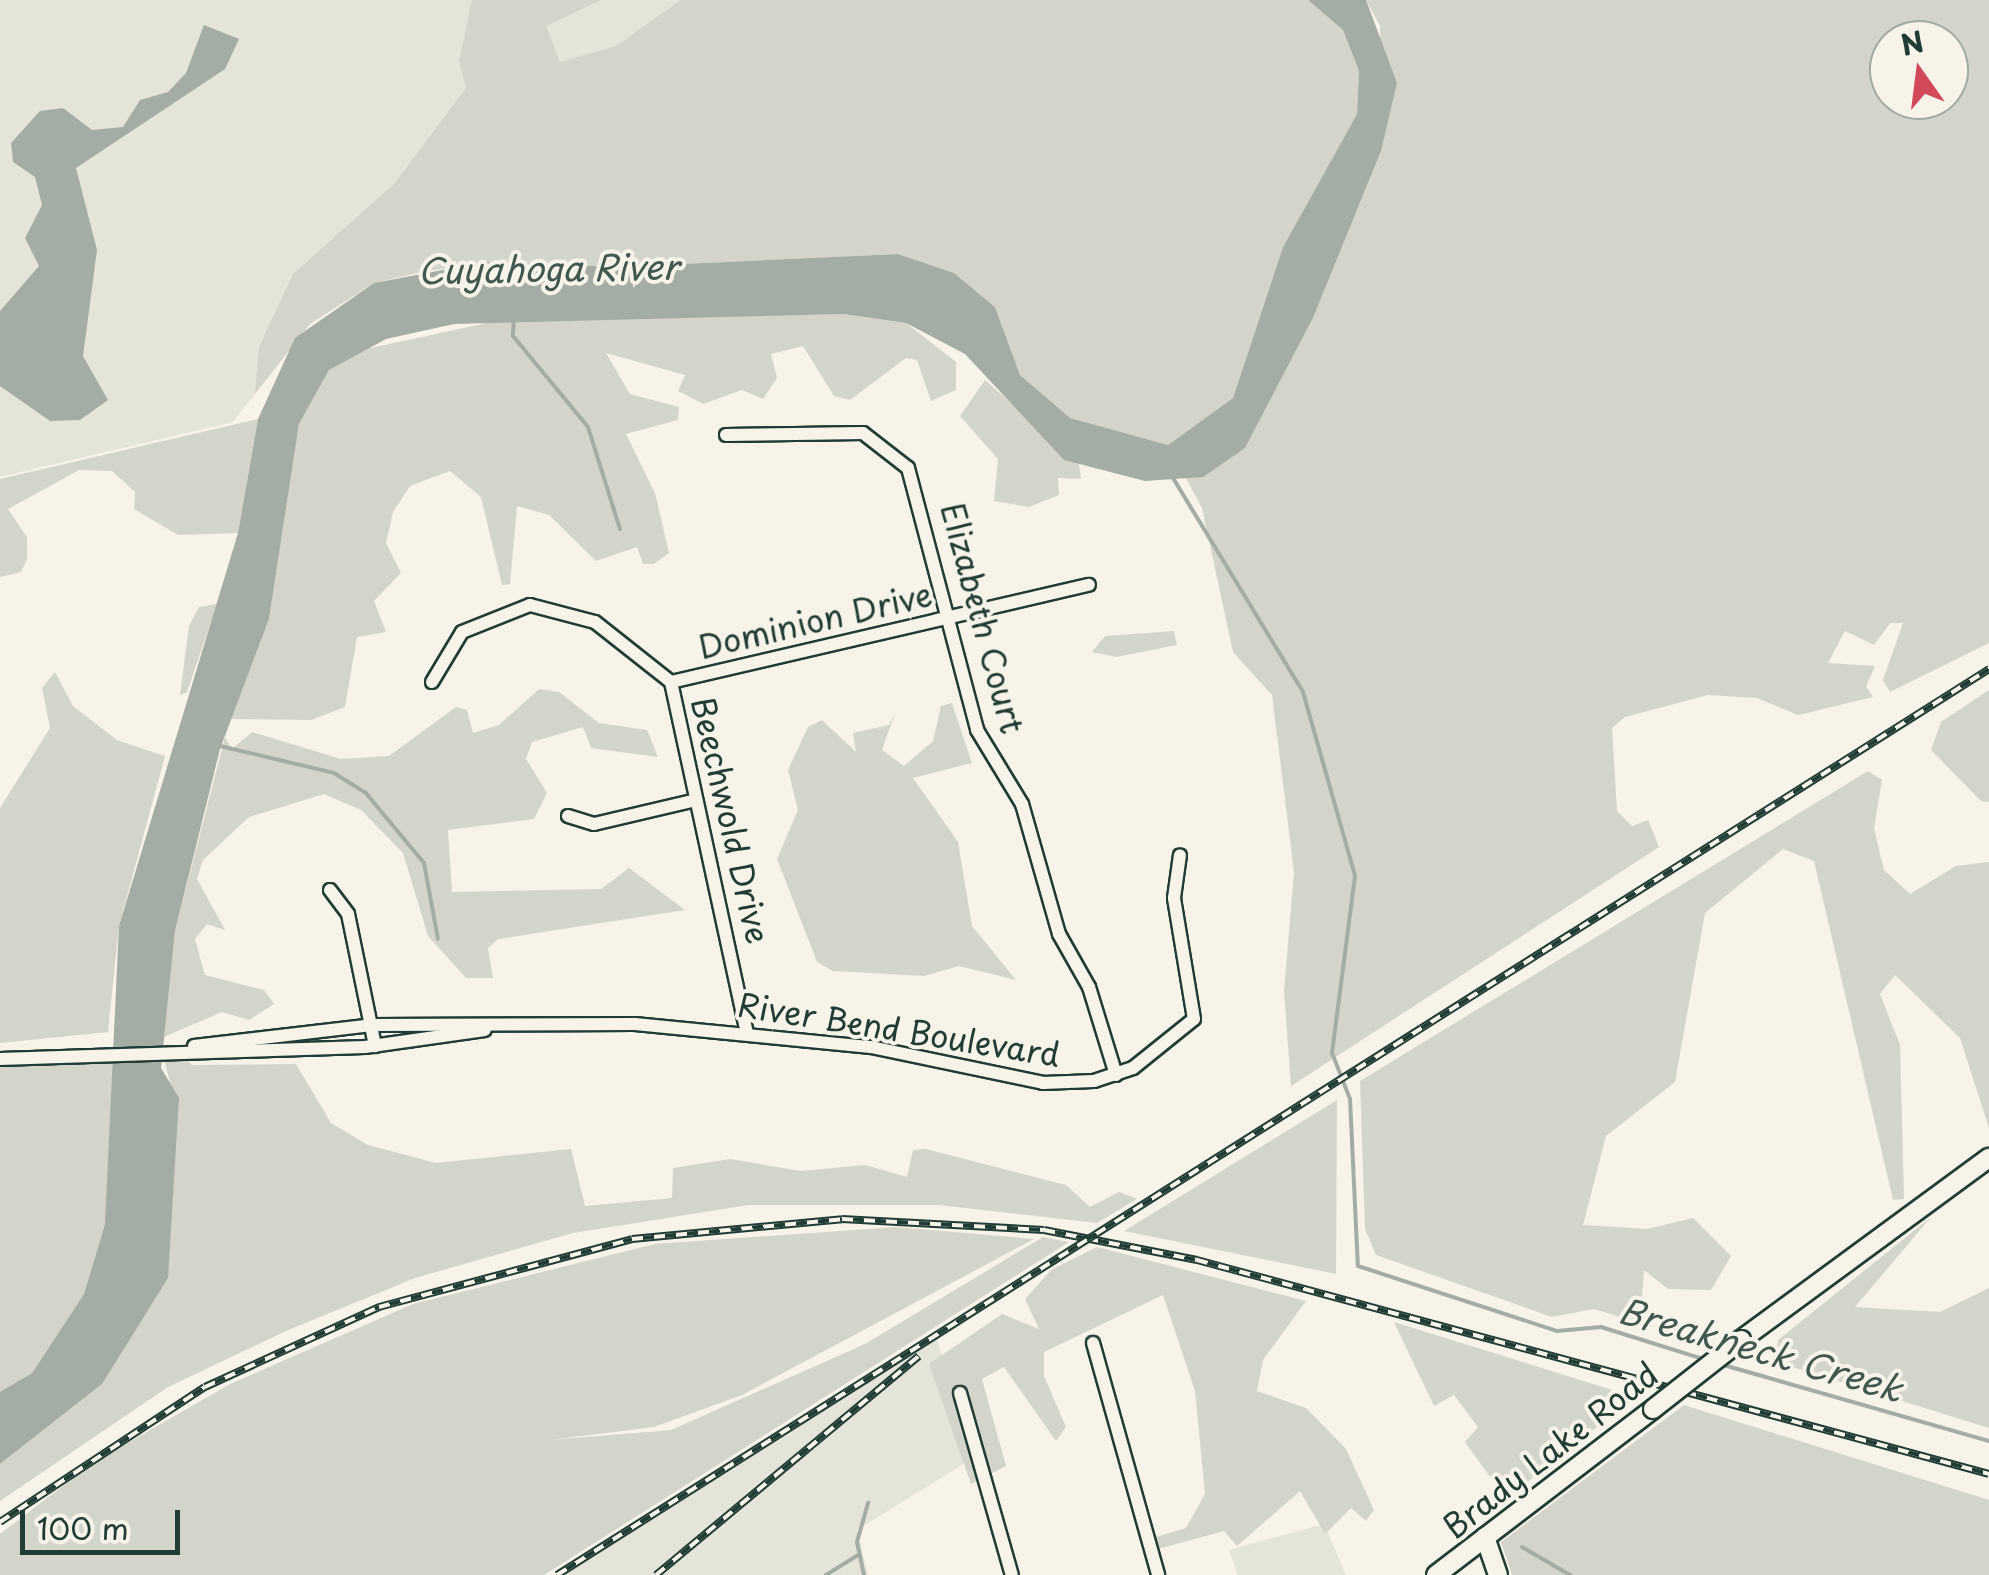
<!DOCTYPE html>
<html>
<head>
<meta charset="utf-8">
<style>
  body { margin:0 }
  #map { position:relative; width:1989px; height:1575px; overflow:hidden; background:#f7f3e8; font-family:"Playpen Sans",sans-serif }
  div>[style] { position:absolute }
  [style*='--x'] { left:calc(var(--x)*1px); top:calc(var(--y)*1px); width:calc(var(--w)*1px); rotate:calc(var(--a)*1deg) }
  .built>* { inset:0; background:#e5e4d9 }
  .green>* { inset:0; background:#d3d5ca }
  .water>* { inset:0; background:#a4ada3 }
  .stream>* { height:4px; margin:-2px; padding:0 2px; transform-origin:2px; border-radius:2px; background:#a4ada3 }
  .roads { filter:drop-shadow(2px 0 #1f3d34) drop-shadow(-2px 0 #1f3d34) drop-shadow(0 2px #1f3d34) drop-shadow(0 -2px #1f3d34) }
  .street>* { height:12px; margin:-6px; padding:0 6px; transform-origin:6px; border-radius:6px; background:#f7f3e8 }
  .secondary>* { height:18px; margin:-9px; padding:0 9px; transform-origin:9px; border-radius:9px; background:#f7f3e8 }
  .rail>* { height:8px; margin-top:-4px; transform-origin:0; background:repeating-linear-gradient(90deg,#f7f3e8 0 11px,#1f3d34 0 22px); box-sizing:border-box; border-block:2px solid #1f3d34 }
  .bridges { filter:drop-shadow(2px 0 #1f3d34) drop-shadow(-2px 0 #1f3d34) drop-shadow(0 2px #1f3d34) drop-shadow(0 -2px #1f3d34) }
  .secondary-bridge>* { height:18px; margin:-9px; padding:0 9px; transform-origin:9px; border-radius:9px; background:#f7f3e8 }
  span { translate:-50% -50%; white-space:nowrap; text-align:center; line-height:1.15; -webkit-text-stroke:8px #f7f3e8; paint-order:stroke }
  .street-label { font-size:32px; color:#1f3d34 }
  .water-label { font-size:35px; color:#405950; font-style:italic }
  .north { position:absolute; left:1869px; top:20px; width:100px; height:100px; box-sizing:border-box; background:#f7f3e8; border:2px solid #a1aaa0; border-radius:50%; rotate:346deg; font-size:28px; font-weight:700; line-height:40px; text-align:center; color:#1f3d34 }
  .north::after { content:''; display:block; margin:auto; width:35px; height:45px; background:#d1495b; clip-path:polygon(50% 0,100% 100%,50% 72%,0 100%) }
  .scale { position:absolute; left:20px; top:1510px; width:160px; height:45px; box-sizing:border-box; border:5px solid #1f3d34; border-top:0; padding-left:12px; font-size:30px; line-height:35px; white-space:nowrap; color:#1f3d34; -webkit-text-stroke:8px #f7f3e8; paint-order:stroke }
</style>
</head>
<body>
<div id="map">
  <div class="built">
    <i style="clip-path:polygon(0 0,854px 0,450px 144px,233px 422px,0 477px)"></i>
    <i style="clip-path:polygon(935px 1335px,978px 1455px,857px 1530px,868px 1575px,557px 1575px)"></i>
    <i style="clip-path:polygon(1324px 1524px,1346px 1575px,1238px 1575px,1229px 1550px)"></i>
  </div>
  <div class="green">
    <i style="clip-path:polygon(472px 0,601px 0,546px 26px,560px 62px,616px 46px,681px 0,1308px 0,1343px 30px,1359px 71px,1357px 114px,1283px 247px,1233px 398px,1168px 445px,1069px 418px,1020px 375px,995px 307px,954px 273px,898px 254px,617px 267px,485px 262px,417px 273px,374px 283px,310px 324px,255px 394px,259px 347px,293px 274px,395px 183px,466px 88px,459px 61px)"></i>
    <i style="clip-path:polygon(evenodd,1366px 0,1989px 0,1989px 643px,1890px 692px,1883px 680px,1903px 623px,1890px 623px,1874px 645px,1845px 631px,1828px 663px,1875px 666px,1866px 686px,1873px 697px,1798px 715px,1757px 698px,1708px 695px,1625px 717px,1612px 728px,1617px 811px,1632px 826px,1648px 820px,1659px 847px,1291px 1086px,1284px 991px,1294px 872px,1272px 695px,1233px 652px,1202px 508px,1186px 478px,1245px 448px,1313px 318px,1381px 151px,1380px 26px,1366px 0,1889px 40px,1949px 40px,1949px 100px,1889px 100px,1889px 40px)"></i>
    <i style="clip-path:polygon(844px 314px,906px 323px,956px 362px,956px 390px,931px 401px,917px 360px,906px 358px,850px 400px,834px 396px,803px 346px,771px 354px,777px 378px,763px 399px,742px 390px,703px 404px,678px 391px,685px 375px,606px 353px,630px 394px,679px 407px,678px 420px,626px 434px,655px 493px,669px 553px,654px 564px,643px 564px,637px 547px,596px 561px,549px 515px,517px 506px,510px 584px,502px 585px,481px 497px,450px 471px,431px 478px,410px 486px,393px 512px,386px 543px,401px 573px,374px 601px,386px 632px,357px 637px,345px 707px,311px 720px,231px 719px,269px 619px,299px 424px,329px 370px,357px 351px,510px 318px)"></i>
    <i style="clip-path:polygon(985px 380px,1079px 464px,1081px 479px,1058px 478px,1059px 495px,1029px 507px,994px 501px,998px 459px,960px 416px)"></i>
    <i style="clip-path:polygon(258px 419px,238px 533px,178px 535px,134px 509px,135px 492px,112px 471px,79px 470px,8px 509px,27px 537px,27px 559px,21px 572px,0 577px,0 479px)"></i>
    <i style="clip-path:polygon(217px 604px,187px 692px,180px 695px,189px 626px,199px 607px)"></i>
    <i style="clip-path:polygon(1174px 631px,1177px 645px,1117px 657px,1092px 652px,1105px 636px)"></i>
    <i style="clip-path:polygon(55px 672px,73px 706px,117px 740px,165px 756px,119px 926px,108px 1032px,0 1043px,0 808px,50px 728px,42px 688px)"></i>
    <i style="clip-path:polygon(539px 689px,559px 692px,599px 723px,647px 730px,658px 757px,591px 748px,583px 727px,532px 742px,526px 759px,547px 793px,534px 819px,448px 830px,452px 892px,601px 889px,629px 868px,685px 910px,498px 939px,488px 948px,493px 978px,466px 978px,428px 936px,403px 853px,361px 810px,324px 794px,249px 817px,203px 860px,197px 879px,225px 930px,207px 924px,195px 939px,205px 975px,264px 990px,274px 1004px,249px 1020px,222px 1012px,164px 1037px,175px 931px,225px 737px,232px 749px,252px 732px,341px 759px,389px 756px,456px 707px,467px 710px,473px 733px,499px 725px)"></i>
    <i style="clip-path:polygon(1989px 690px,1989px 802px,1981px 801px,1931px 750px,1941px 722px)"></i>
    <i style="clip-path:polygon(952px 703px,972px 763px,913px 778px,958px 842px,972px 926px,1016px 980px,959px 966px,924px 976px,833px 971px,817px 962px,777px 859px,798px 810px,788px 770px,808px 727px,822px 720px,856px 752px,853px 733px,889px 725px,895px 713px,882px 750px,904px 766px,933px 741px,941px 706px)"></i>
    <i style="clip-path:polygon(1868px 771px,1882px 780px,1874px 828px,1884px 870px,1910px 894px,1956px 866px,1989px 862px,1989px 1128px,1960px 1038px,1895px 975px,1880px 994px,1900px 1045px,1904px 1199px,1893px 1200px,1814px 861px,1783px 849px,1705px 913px,1675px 1082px,1606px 1136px,1583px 1225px,1647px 1229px,1693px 1218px,1731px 1256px,1711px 1290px,1668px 1289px,1644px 1270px,1640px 1323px,1594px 1309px,1552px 1317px,1376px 1255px,1365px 1229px,1360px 1081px)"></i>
    <i style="clip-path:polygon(183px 1055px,192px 1065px,296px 1064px,331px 1123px,368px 1145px,436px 1163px,571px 1149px,585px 1206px,672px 1198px,673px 1168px,730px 1159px,801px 1171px,865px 1165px,907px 1177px,913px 1150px,926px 1149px,1066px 1185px,1090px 1207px,1119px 1192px,1137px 1199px,1097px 1223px,939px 1205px,749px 1205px,573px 1233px,415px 1278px,286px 1331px,168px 1387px,0 1501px,0 1464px,102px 1384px,127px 1338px,172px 1089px,163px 1056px)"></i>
    <i style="clip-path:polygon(112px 1058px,116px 1121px,105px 1224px,84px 1294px,32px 1373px,0 1392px,0 1066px)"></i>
    <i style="clip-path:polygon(1337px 1100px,1336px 1274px,1124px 1231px)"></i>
    <i style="clip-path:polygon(1931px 1217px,1855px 1307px,1940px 1312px,1989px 1288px,1989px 1428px,1776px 1362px,1778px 1340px)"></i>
    <i style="clip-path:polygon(896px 1227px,1034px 1239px,742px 1395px,654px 1427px,550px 1440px,671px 1430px,865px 1344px,1043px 1237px,1069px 1242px,544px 1575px,0 1575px,0 1534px,93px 1463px,230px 1384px,413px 1304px,655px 1244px)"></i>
    <i style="clip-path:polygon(1097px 1247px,1306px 1301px,1263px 1360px,1257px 1391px,1306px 1408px,1346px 1449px,1374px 1510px,1366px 1521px,1351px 1508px,1325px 1534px,1300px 1491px,1237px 1546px,1224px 1531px,1158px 1549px,1156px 1537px,1186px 1528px,1205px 1494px,1195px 1391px,1163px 1295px,1044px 1352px,1044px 1376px,1066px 1427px,1056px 1441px,1004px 1367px,982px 1379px,1006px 1466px,971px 1484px,929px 1364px,1002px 1314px,1039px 1329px,1025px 1299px,1051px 1270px)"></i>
    <i style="clip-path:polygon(1394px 1322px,1635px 1397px,1506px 1499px,1465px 1442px,1478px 1427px,1454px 1395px,1434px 1406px)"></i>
    <i style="clip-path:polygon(1684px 1405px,1989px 1500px,1989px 1575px,1512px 1575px,1501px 1542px)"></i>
  </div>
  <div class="water">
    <i style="clip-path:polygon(1308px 0,1366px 0,1397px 83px,1381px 151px,1313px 318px,1245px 448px,1203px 477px,1145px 481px,1064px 460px,965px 354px,906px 323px,844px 314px,454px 324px,386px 339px,329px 370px,299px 424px,269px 619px,220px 749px,175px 931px,161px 1068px,179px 1098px,168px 1278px,102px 1384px,0 1464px,0 1392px,32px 1373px,84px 1294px,105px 1224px,119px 926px,238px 533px,258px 419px,295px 338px,374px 283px,485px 262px,617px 267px,898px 254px,954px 273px,995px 307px,1020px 375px,1070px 418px,1168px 445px,1233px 398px,1283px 247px,1357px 114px,1359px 71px,1343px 30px)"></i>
    <i style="clip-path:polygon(204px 25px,239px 39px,225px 69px,76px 168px,97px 250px,83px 356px,108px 400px,80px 420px,50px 421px,0 386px,0 311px,39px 266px,25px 238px,42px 205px,35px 177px,13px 162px,11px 143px,40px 111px,63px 108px,92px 130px,123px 127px,140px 100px,168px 92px,186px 73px)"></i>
  </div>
  <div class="stream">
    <i style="--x:514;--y:315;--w:21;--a:93"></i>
    <i style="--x:513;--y:336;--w:118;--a:50.5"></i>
    <i style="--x:588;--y:427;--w:107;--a:72.6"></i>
    <i style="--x:1173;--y:478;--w:250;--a:58.7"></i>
    <i style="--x:1303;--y:692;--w:191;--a:74.2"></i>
    <i style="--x:1355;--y:876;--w:178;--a:97.4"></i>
    <i style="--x:1332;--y:1053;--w:49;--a:68.6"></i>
    <i style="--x:1350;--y:1099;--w:167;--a:87.3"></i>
    <i style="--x:1358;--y:1266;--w:209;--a:18.1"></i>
    <i style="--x:1557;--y:1331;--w:44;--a:-5.2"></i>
    <i style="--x:1601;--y:1327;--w:110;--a:17.4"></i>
    <i style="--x:220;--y:746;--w:117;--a:13.3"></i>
    <i style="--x:334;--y:773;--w:36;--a:32"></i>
    <i style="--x:365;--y:792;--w:92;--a:50.3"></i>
    <i style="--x:424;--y:863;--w:77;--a:79.6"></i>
    <i style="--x:1720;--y:1364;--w:280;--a:16"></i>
    <i style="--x:1522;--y:1547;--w:56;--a:30.3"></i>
    <i style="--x:826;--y:1575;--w:39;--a:-32"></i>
    <i style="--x:864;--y:1575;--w:34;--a:-102"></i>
    <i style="--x:857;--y:1542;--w:41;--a:-74.2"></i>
  </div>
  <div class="roads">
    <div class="street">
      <i style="--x:726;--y:435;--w:137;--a:-0.8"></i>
      <i style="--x:863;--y:433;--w:57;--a:37.9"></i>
      <i style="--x:908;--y:468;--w:271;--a:75.2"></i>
      <i style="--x:977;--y:730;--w:87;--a:58.7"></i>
      <i style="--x:1022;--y:804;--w:135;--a:74.1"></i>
      <i style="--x:1059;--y:934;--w:61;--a:60.5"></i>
      <i style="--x:1089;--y:987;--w:92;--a:72.9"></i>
      <i style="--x:432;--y:682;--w:58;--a:-59"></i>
      <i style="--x:462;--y:632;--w:73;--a:-21.7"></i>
      <i style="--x:530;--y:605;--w:67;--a:14.7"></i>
      <i style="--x:595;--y:622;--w:97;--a:38.3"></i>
      <i style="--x:671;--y:682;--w:429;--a:-13.1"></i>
      <i style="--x:671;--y:682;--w:356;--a:77.8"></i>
      <i style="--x:568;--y:816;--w:27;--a:17"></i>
      <i style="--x:594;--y:824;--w:105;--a:-13.2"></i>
      <i style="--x:330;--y:890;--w:30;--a:53"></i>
      <i style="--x:348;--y:914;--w:135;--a:78.4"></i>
      <i style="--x:194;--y:1046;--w:179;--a:-6.7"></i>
      <i style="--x:372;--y:1025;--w:263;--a:-0.2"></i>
      <i style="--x:635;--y:1024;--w:237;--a:5.6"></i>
      <i style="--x:871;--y:1047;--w:176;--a:11.8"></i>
      <i style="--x:1043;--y:1083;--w:51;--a:-2.2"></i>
      <i style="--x:1094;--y:1081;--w:41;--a:-18.4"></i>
      <i style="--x:1133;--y:1068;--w:78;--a:-38.8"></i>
      <i style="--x:1194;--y:1019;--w:123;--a:-99.4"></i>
      <i style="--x:1174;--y:898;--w:43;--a:-82.1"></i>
      <i style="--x:0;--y:1059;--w:365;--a:-1.9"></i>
      <i style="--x:365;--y:1047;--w:121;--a:-8.1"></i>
      <i style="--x:1093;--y:1343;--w:241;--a:74.3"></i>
      <i style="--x:960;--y:1393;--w:189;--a:74.1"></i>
    </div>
    <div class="secondary">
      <i style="--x:1741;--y:1340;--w:308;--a:-36.3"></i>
      <i style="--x:1485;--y:1537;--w:40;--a:71.1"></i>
      <i style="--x:1436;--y:1575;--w:273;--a:-37.4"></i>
    </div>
  </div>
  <div class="rail">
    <i style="--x:0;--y:1522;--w:245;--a:-33.4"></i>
    <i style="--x:205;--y:1387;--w:192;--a:-24.7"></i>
    <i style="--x:379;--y:1307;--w:262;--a:-15"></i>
    <i style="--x:632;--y:1239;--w:211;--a:-5.4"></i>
    <i style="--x:842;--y:1219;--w:202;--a:3.1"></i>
    <i style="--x:1044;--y:1230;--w:156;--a:11.1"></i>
    <i style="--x:1197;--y:1260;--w:820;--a:15.12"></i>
    <i style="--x:557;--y:1575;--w:1695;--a:-32.32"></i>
    <i style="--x:656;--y:1575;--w:342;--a:-39.8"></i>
  </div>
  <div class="bridges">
    <div class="secondary-bridge">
      <i style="--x:1653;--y:1409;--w:112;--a:-38.1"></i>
    </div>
  </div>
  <div class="street-label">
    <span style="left:983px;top:618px;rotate:75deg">Elizabeth Court</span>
    <span style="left:815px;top:620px;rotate:-13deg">Dominion Drive</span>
    <span style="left:731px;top:820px;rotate:77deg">Beechwold Drive</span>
    <span style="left:899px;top:1029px;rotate:9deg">River Bend Boulevard</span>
    <span style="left:1550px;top:1450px;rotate:-38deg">Brady Lake Road</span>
  </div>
  <div class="water-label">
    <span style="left:548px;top:268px;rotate:-1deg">Cuyahoga River</span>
    <span style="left:1761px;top:1349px;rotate:16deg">Breakneck Creek</span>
  </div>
  <div class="north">N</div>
  <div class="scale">100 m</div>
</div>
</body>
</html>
